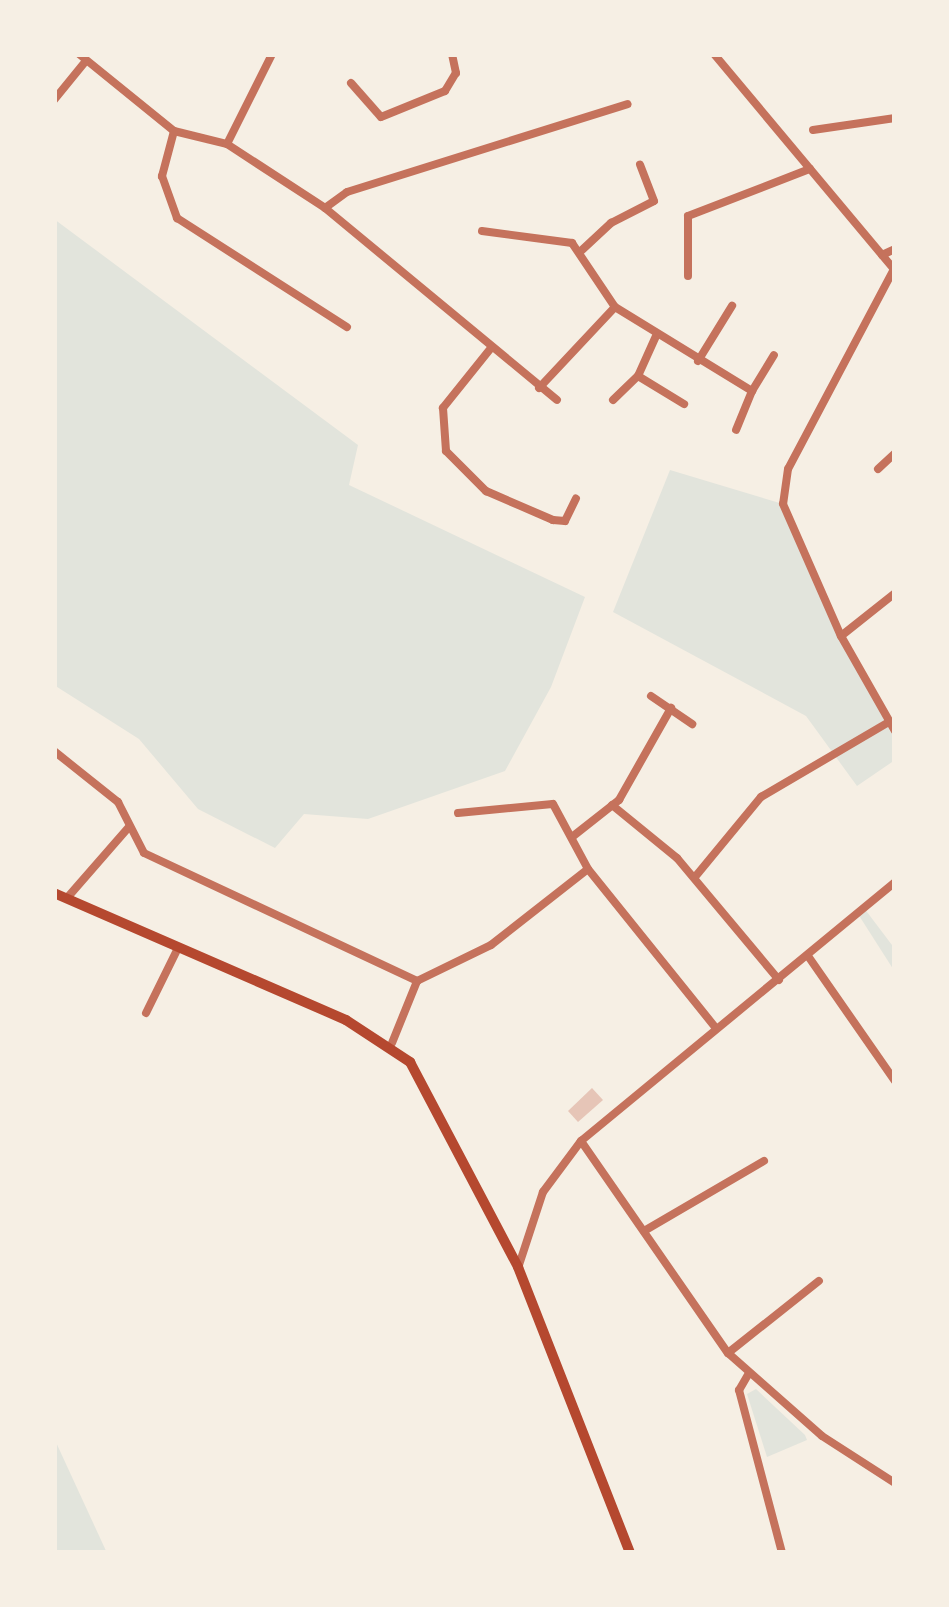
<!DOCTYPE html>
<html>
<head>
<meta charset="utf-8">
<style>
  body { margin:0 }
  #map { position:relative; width:949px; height:1607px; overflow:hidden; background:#f6efe4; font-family:"PT Serif",serif }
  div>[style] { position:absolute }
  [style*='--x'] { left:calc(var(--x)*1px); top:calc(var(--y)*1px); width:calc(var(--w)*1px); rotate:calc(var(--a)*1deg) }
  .green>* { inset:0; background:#e2e4dc }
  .building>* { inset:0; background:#e6c5b7 }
  .minor>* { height:8px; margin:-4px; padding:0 4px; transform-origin:4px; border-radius:4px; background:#c5725c }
  .secondary>* { height:10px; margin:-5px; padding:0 5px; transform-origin:5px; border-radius:5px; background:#b5482f }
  span { translate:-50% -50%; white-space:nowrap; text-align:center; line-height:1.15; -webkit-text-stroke:12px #f6efe4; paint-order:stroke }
  .frame { position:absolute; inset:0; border:57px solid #f6efe4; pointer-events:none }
</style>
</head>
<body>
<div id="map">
  <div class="green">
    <i style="clip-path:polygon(54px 219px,358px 445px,349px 485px,585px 597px,551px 687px,505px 771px,368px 819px,304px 814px,275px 848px,198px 809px,139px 739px,54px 685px)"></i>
    <i style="clip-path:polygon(670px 470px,783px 504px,841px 636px,895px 731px,895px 760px,857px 786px,806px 716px,613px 612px)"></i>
    <i style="clip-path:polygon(864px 908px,895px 949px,895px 972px,858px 914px)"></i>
    <i style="clip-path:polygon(756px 1389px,805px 1435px,807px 1440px,767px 1457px,747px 1394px)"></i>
    <i style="clip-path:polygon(54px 1438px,107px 1553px,54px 1553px)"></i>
  </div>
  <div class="building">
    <i style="clip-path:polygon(592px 1088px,603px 1100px,578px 1122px,568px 1111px)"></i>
  </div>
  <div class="minor">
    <i style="--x:79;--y:54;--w:122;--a:39"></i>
    <i style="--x:174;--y:131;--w:55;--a:13.8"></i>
    <i style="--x:227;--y:144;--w:117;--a:33.1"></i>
    <i style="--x:325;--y:208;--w:301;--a:39.6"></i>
    <i style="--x:714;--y:54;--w:280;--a:50.1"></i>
    <i style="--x:351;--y:83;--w:45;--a:48.6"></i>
    <i style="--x:381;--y:117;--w:69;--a:-22.1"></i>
    <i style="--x:445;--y:91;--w:21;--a:-59"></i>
    <i style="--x:456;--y:73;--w:19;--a:-102"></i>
    <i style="--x:54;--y:100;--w:49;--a:-50.8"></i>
    <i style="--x:813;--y:130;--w:83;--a:-8.3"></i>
    <i style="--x:174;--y:131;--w:47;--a:104.9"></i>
    <i style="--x:162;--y:176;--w:45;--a:70.3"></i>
    <i style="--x:177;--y:218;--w:202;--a:32.7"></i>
    <i style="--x:227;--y:144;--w:101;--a:-63.4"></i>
    <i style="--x:325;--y:208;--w:27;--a:-36"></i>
    <i style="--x:347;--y:192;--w:294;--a:-17.4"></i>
    <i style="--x:482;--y:231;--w:91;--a:7.6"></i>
    <i style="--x:572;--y:243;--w:77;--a:56.1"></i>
    <i style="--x:582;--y:250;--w:40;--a:-43"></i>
    <i style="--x:611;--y:223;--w:48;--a:-27.1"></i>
    <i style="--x:654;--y:201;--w:39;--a:-111"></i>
    <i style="--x:882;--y:255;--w:14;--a:-25"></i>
    <i style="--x:894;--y:269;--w:226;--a:117.9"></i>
    <i style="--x:788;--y:469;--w:35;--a:98"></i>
    <i style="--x:783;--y:504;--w:144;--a:66.3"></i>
    <i style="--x:841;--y:636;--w:109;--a:60.4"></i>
    <i style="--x:688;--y:276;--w:60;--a:-90"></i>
    <i style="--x:688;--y:216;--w:131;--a:-21.1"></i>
    <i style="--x:656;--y:336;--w:44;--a:114.2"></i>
    <i style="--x:638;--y:376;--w:54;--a:31.3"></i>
    <i style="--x:491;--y:348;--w:77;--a:128.7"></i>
    <i style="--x:443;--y:408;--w:43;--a:86"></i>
    <i style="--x:446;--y:451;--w:57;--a:45"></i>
    <i style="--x:486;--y:491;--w:73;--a:23.4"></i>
    <i style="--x:553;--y:520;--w:12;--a:5"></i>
    <i style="--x:565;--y:521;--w:25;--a:-64"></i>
    <i style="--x:698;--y:361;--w:65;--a:-58.3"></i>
    <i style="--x:539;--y:388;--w:111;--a:-46.8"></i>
    <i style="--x:615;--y:307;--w:161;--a:31.5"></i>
    <i style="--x:752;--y:391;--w:42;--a:112.3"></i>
    <i style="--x:752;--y:391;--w:42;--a:-58.6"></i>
    <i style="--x:613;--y:400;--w:35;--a:-44"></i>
    <i style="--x:878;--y:469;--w:23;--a:-43"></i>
    <i style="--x:841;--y:636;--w:69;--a:-38.5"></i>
    <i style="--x:651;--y:696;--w:50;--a:34.3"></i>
    <i style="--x:54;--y:751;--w:82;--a:38.6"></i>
    <i style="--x:118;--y:802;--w:57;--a:63"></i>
    <i style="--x:144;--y:853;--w:302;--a:25.1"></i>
    <i style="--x:612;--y:805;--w:84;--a:39.2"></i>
    <i style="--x:677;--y:858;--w:159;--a:50.1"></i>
    <i style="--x:458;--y:813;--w:95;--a:-5.4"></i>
    <i style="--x:553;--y:804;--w:74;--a:61.7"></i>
    <i style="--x:588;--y:869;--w:203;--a:51.2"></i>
    <i style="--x:572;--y:837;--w:60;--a:-38.2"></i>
    <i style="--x:619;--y:800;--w:106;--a:-60.5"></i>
    <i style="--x:695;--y:877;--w:104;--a:-50.5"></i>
    <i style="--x:761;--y:797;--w:148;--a:-30.4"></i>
    <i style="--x:67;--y:898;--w:93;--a:-48.9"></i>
    <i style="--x:808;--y:956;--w:152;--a:55.2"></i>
    <i style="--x:146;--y:1013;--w:70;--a:-63.8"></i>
    <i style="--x:392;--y:1043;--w:67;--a:-68"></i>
    <i style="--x:417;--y:981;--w:82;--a:-25.9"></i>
    <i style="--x:491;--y:945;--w:123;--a:-38.1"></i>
    <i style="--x:581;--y:1141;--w:258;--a:55.3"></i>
    <i style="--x:728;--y:1353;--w:125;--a:41.4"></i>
    <i style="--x:822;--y:1436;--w:87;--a:32.8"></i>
    <i style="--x:644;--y:1231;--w:139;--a:-30.3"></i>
    <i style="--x:519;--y:1265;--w:77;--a:-71.8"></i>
    <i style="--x:543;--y:1192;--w:64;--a:-53.3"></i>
    <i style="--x:581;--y:1141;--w:407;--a:-39.5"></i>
    <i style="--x:728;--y:1353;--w:116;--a:-38.4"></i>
    <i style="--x:749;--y:1373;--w:20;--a:120"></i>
    <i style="--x:739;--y:1390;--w:169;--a:75.2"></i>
  </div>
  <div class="secondary">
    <i style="--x:54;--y:893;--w:318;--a:23.5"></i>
    <i style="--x:346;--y:1020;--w:77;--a:33.3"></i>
    <i style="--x:410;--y:1062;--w:232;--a:62.2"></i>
    <i style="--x:518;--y:1267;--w:307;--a:68.6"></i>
  </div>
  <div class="frame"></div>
</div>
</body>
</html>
